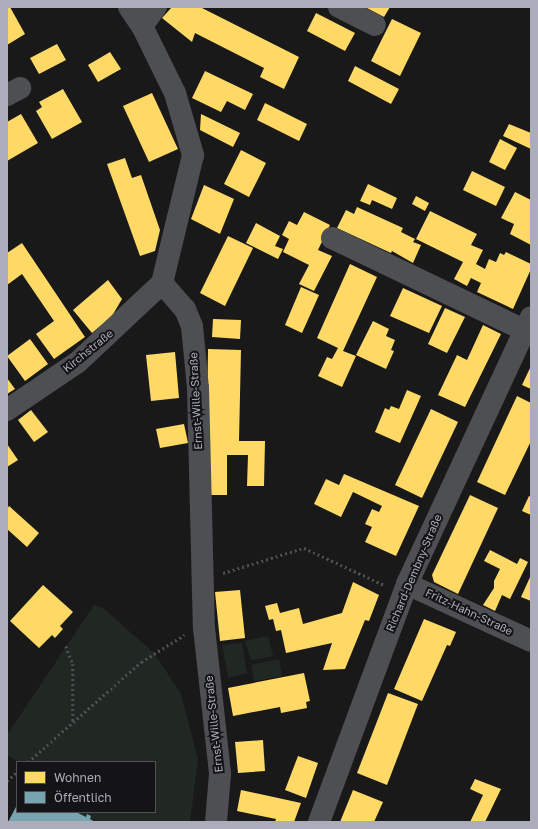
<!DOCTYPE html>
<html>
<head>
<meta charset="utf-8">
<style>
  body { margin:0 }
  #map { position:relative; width:538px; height:829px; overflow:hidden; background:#191919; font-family:"Golos Text",sans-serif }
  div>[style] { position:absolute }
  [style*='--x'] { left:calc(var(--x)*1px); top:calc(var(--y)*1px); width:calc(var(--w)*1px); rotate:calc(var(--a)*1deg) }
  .green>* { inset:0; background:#212823 }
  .homes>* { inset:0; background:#ffd966 }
  .public>* { inset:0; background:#76a5af }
  .path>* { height:2.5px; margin-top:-1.25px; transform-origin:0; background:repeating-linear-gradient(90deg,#4f5054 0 2px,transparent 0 5px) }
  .minor>* { height:22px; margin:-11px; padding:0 11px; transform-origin:11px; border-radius:11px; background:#4e4f52 }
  span { translate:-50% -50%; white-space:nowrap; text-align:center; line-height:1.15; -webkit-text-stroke:4px #141316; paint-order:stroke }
  .street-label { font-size:11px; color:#abaeba }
  .frame { position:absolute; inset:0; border:8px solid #abaeba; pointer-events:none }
  .legend { position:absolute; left:16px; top:761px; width:140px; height:52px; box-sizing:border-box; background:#141316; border:1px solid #505158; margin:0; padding:5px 7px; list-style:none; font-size:12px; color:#abaeba }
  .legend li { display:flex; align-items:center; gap:8px; height:20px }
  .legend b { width:20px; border:1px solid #505158 }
</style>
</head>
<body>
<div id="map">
  <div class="green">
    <i style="clip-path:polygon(94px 605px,103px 608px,154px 653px,181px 694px,198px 759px,190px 822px,95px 822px,90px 819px,91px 816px,87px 814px,86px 817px,76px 812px,155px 812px,155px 762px,18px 762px,7px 755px,7px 735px)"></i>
    <i style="clip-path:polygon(268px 636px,273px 656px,251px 660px,245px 641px)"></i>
    <i style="clip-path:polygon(242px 643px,247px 673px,228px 678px,222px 645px)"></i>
    <i style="clip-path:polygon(279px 659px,282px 676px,254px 681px,251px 665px)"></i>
  </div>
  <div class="homes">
    <i style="clip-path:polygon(7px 7px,10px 7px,25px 34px,7px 45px)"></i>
    <i style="clip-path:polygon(172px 7px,200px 7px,299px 57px,284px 89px,260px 77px,264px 68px,195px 33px,192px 42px,162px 18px)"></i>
    <i style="clip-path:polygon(365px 7px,390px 7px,384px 17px)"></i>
    <i style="clip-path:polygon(316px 13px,355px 33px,345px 51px,307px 31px)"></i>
    <i style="clip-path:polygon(392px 19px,421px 33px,400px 76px,371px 61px)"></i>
    <i style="clip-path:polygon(57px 44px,66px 60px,39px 74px,30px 58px)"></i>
    <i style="clip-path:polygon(110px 52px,121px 69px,98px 82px,88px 65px)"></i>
    <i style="clip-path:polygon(355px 66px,399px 89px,391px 104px,348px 81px)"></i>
    <i style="clip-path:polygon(205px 71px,253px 94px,245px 110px,227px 101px,221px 112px,192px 98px)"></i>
    <i style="clip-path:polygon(63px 89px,82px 122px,52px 139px,36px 111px,42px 107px,39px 102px)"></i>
    <i style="clip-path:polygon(152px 93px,178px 149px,149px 162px,123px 106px)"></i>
    <i style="clip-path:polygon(265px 103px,307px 124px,299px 141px,257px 120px)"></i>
    <i style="clip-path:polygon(21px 114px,38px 143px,7px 161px,7px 122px)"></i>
    <i style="clip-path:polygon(201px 114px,240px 133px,233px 147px,200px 130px)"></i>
    <i style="clip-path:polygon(509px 124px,531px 133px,531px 149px,503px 136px)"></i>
    <i style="clip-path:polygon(500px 139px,517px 148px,505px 170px,489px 162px)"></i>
    <i style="clip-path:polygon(241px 150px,266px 163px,249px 197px,224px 184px)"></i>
    <i style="clip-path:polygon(125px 158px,132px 178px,141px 175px,160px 230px,155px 251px,140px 256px,107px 164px)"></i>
    <i style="clip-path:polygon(472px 171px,505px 187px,496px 206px,463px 190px)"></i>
    <i style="clip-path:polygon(368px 184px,397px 198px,392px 209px,372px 200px,370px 205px,360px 201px)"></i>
    <i style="clip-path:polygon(204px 185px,234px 199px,220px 234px,191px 219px)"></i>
    <i style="clip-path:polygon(515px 192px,531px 200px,531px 245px,510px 234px,514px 224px,501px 218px)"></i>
    <i style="clip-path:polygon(416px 196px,429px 203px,425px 211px,412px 204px)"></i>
    <i style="clip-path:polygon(357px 207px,403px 228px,401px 232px,415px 239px,413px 242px,421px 245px,413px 263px,392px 251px,391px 253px,337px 228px,346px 210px,354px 214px)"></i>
    <i style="clip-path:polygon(430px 211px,477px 234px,471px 245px,483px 250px,476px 264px,485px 269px,489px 259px,496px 262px,500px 253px,504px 255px,506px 252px,531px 264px,531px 269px,513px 309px,477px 292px,481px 283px,471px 278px,467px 286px,454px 279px,463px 262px,416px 239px)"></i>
    <i style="clip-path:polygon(304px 212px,330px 225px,318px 250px,332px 256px,314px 291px,299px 284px,309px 265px,283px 252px,289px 239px,282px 235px,289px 221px,297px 225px)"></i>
    <i style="clip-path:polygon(256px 223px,280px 236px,275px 246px,283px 249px,278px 259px,246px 243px)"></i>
    <i style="clip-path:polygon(228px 236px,253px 248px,225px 306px,200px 293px)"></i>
    <i style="clip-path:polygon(22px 243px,85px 337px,54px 359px,36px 334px,54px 321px,22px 274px,7px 285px,7px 253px)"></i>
    <i style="clip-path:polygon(350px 264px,377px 277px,343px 351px,356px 356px,342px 387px,318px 376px,327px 357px,332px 359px,338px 348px,317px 338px)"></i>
    <i style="clip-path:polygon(108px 280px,122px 299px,112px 316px,92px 333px,73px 310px)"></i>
    <i style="clip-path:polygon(301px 287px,319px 295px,302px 333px,285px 325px)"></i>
    <i style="clip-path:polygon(403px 288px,442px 306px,429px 333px,390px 316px)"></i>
    <i style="clip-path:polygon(445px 308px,465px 317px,447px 353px,428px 344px)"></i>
    <i style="clip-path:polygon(213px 319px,241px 320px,240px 339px,212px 337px)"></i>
    <i style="clip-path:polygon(373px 321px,389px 329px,386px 336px,395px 340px,391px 350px,394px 351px,386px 369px,356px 355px)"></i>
    <i style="clip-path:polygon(483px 325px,501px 334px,465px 407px,438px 395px,457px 355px,467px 360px)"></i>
    <i style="clip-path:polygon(30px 339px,48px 364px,25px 381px,7px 356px)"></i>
    <i style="clip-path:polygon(208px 349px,241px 350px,239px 441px,265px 441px,264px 486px,247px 486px,248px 455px,227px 455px,227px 495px,206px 495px)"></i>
    <i style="clip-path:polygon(175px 352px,179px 398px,151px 401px,146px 355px)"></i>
    <i style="clip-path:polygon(531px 366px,531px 389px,522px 385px)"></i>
    <i style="clip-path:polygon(7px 378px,15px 389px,7px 394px)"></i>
    <i style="clip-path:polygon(407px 390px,421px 396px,400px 443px,375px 432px,385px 408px,389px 410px,391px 406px,399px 409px)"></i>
    <i style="clip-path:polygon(517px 396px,531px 403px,531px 441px,505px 495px,477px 482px)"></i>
    <i style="clip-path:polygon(431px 409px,458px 422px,422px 498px,395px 485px)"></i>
    <i style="clip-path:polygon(31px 410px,48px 432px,34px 442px,18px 420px)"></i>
    <i style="clip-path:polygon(184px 424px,188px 443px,160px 448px,156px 429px)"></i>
    <i style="clip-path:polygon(7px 444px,18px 460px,7px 467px)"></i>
    <i style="clip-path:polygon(344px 474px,419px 506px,396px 556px,365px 542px,372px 527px,365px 524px,372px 509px,379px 512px,382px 506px,353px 492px,341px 517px,314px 504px,326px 479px,339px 485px)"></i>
    <i style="clip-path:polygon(470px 495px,498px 508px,458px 594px,434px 582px,432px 575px)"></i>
    <i style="clip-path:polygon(529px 496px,531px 497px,531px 515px,522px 511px)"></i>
    <i style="clip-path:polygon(9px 506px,39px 533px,27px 547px,7px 529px,7px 509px)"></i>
    <i style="clip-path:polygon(490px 550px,517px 564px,520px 558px,528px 562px,510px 599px,502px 595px,495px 611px,483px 605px,494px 588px,494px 581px,500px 569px,484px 561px)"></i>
    <i style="clip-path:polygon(531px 575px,531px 601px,521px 597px)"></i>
    <i style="clip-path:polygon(353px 582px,379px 595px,369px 621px,365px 620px,345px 669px,323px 670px,332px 643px,286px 653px,281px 630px,276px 631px,273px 619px,269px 620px,265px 606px,277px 603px,280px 613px,299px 608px,303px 624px,342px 613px)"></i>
    <i style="clip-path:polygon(43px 585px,73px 612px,60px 626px,63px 629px,55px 638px,52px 635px,39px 648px,10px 621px)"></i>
    <i style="clip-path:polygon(240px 590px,245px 638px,220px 641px,215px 592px)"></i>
    <i style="clip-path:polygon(424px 619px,456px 632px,450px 646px,447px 645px,422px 701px,394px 689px)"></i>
    <i style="clip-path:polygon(304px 673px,310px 701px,306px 702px,307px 708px,281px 713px,280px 707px,233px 716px,228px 688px)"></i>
    <i style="clip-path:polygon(388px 693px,418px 704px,387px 785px,357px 773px)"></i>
    <i style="clip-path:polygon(263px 740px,265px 771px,238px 773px,235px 742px)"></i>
    <i style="clip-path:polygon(298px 756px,318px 763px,306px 798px,285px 790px)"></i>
    <i style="clip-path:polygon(475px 779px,501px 789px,485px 822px,470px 822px,483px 795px,470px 789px)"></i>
    <i style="clip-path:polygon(241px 790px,301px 803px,294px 822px,275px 822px,276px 819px,237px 811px)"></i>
    <i style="clip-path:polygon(353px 790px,383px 802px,374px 822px,340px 822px)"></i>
  </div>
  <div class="public">
    <i style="clip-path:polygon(17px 805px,17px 812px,76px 812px,86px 817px,87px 814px,91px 816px,90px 819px,95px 822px,8px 822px)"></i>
  </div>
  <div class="path">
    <i style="--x:223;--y:573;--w:85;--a:-17.2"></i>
    <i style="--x:304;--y:548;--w:88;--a:24.8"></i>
    <i style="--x:66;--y:646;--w:19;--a:69"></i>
    <i style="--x:73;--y:664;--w:58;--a:90"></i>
    <i style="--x:28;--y:762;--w:151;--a:-41.5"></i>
    <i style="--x:141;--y:662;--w:51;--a:-32.1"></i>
    <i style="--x:7;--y:781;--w:13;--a:-42"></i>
  </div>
  <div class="minor">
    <i style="--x:129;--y:7;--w:23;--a:56"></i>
    <i style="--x:142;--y:26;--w:75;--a:63.8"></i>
    <i style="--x:175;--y:93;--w:65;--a:73.8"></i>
    <i style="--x:193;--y:155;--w:132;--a:103.6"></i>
    <i style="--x:162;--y:283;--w:35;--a:49"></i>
    <i style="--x:185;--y:309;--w:18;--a:68"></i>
    <i style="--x:192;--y:326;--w:62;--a:84.5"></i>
    <i style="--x:198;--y:388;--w:240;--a:88.6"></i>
    <i style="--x:204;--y:628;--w:147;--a:83.7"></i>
    <i style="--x:220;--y:774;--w:48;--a:94.8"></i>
    <i style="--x:339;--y:7;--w:40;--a:26.6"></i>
    <i style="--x:142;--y:26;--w:24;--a:-54"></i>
    <i style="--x:7;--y:95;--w:15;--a:-28"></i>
    <i style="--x:332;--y:238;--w:213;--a:25.6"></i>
    <i style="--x:7;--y:410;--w:86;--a:-34.1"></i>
    <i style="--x:78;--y:362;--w:115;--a:-43.2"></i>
    <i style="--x:407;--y:584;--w:136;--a:24.7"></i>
    <i style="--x:319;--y:822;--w:254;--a:-69.7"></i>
    <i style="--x:407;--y:584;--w:294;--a:-65.1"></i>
  </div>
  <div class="street-label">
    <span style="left:88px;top:351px;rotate:-39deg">Kirchstraße</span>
    <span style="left:196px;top:401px;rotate:-93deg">Ernst-Wille-Straße</span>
    <span style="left:414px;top:573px;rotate:-67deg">Richard-Dembny-Straße</span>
    <span style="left:469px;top:612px;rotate:25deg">Fritz-Hahn-Straße</span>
    <span style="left:214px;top:724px;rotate:-96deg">Ernst-Wille-Straße</span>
  </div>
  <div class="frame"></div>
  <ul class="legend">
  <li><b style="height:11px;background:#ffd966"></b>Wohnen</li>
  <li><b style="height:11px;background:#76a5af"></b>Öffentlich</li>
  </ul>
</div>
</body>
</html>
